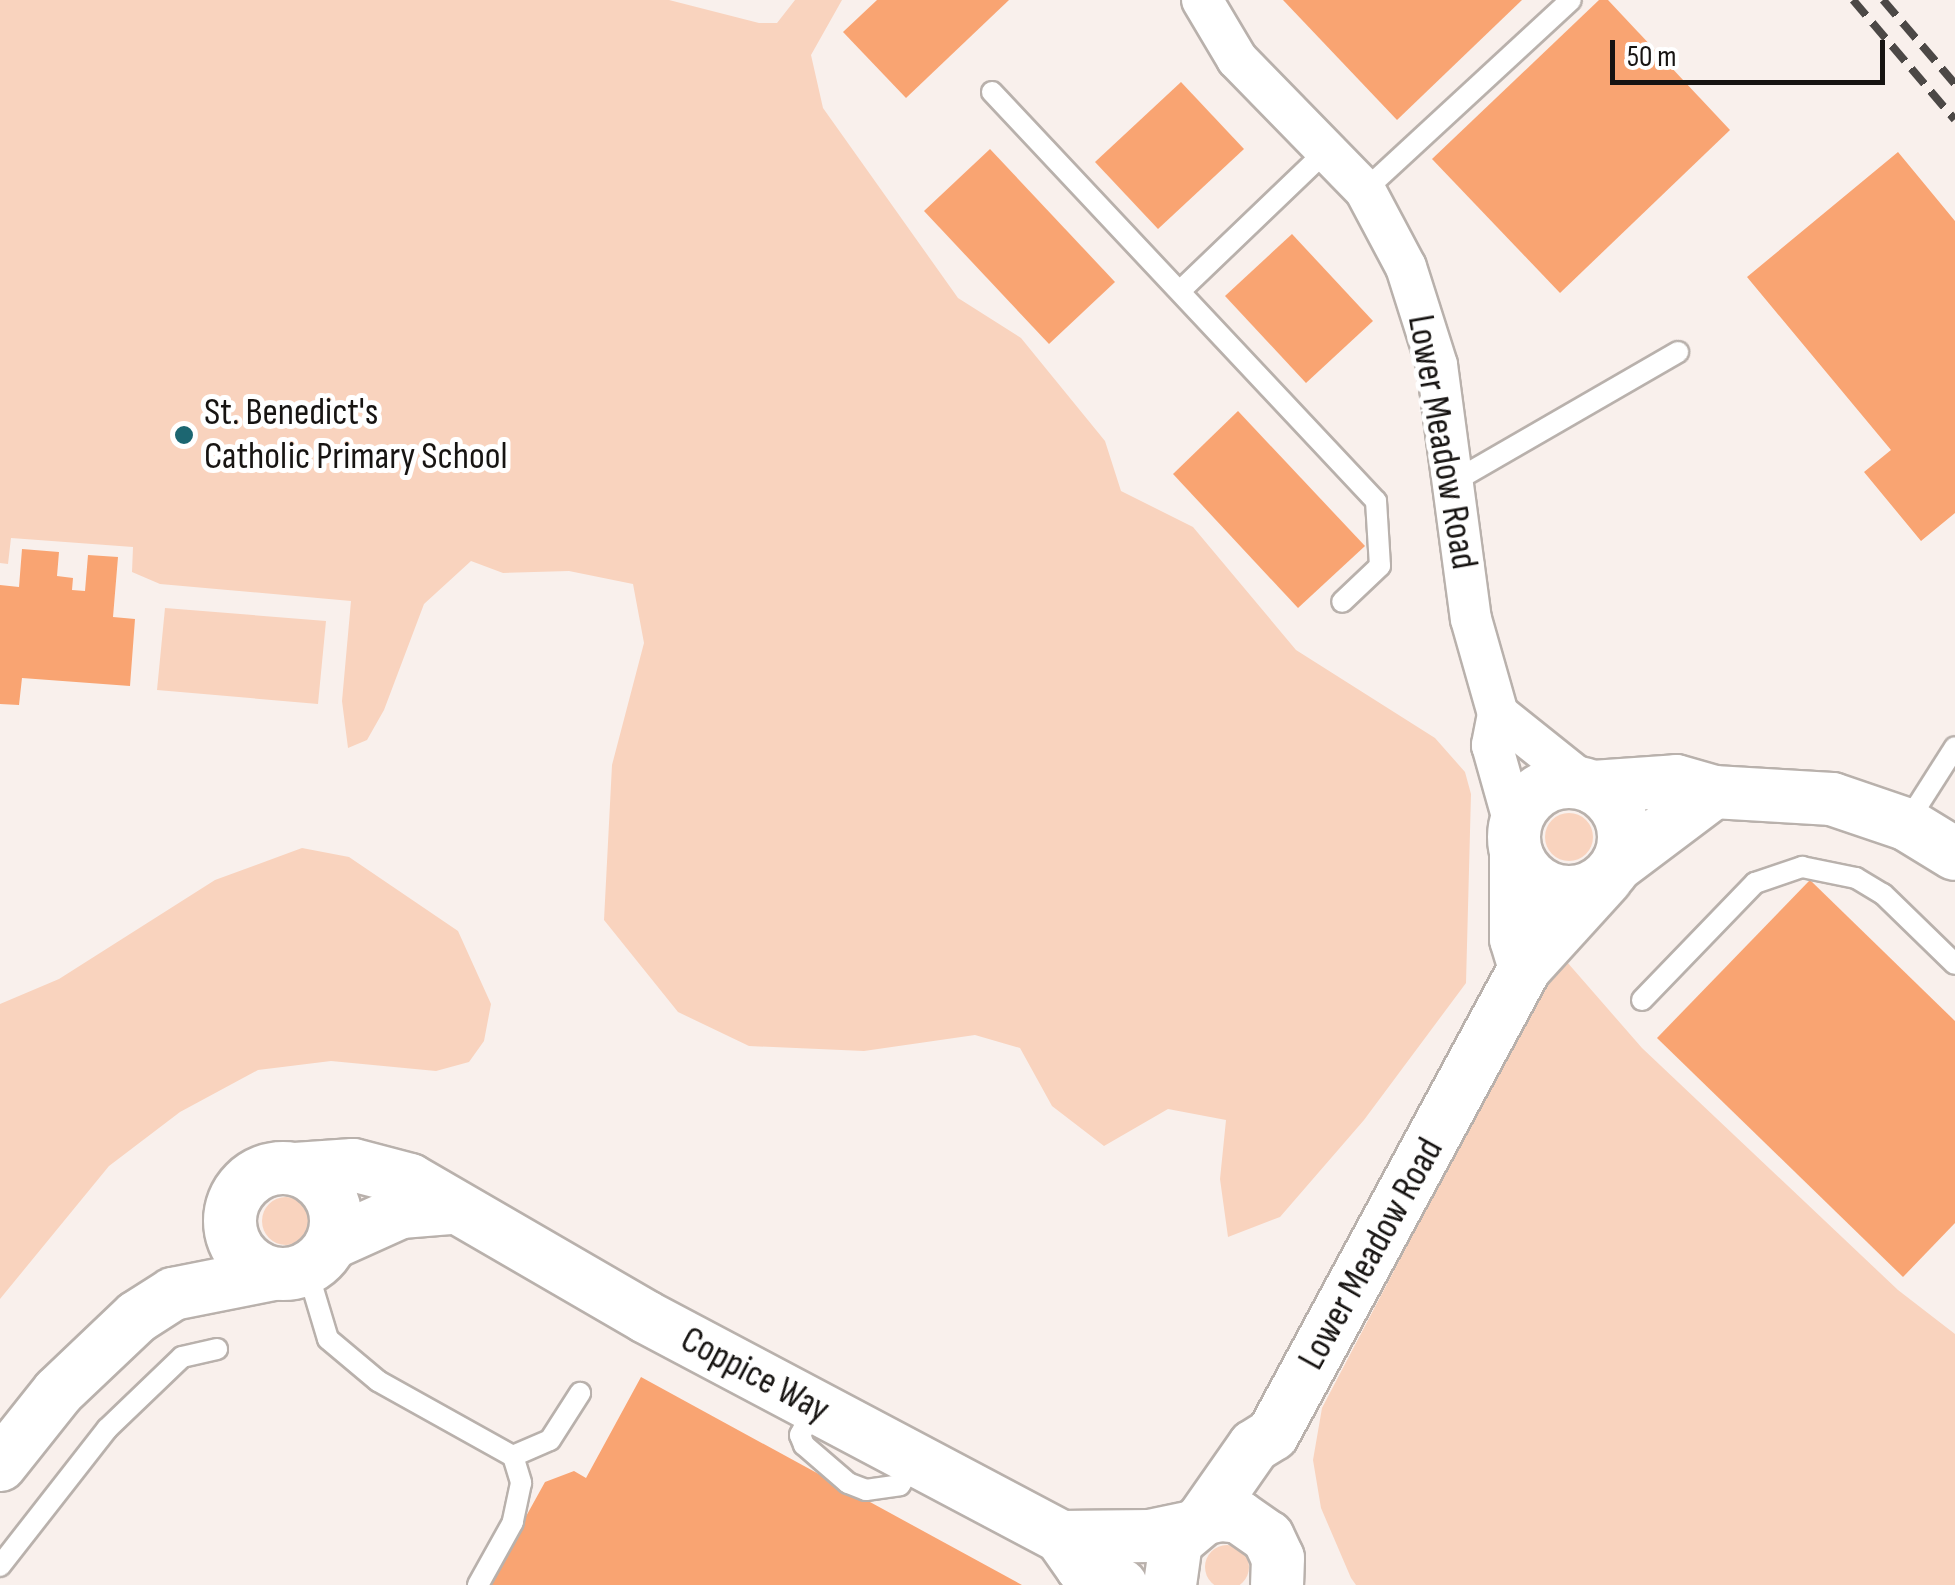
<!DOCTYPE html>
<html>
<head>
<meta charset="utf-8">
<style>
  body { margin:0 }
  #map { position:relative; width:1955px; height:1585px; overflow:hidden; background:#f9f0ec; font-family:"Sofia Sans Condensed",sans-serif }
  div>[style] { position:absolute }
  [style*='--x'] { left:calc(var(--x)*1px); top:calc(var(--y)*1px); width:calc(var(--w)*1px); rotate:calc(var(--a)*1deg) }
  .green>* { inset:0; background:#f9d3be }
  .round { border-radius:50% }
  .building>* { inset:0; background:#f9a472 }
  .roads { filter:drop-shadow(2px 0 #b9b1ac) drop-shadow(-2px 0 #b9b1ac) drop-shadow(0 2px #b9b1ac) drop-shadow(0 -2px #b9b1ac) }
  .service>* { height:20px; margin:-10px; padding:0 10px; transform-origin:10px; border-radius:10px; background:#fff }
  .minor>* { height:40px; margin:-20px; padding:0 20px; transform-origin:20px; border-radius:20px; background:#fff }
  .tertiary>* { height:52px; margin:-26px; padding:0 26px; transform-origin:26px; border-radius:26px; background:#fff }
  .tertiary>.ring { margin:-26px; padding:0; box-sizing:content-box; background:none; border:52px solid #fff; border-radius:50% }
  .rail>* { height:8px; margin-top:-4px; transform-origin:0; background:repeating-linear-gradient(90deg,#4c4846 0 20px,transparent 0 30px) }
  .dots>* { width:28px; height:28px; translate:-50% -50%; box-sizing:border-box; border:5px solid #fff; border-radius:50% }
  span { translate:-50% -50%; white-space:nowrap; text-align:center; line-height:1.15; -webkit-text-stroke:10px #fff; paint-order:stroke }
  .poi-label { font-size:38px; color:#171412 }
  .left { translate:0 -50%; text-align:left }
  .street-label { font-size:38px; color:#171412 }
  .scale { position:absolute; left:1610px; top:40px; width:275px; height:45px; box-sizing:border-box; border:5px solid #171412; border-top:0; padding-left:12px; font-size:30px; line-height:35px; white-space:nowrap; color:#171412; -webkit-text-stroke:8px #fff; paint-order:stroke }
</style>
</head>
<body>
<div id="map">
  <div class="green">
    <i style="clip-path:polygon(0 0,669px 0,759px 23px,777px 23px,795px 0,842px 0,811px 55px,823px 108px,958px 298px,1021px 338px,1105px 441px,1121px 491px,1193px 527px,1296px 650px,1435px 738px,1465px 772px,1471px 794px,1466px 983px,1364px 1120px,1280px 1217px,1228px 1237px,1220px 1179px,1226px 1120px,1168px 1109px,1104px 1146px,1052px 1106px,1020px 1048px,975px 1035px,864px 1051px,749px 1046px,678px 1012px,604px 920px,612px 765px,644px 643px,633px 584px,569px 571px,503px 573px,471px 561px,424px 604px,384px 710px,367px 740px,348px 748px,342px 701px,351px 601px,160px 584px,132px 572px,133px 547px,11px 538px,8px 564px,0 563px)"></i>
    <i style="clip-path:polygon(165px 608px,326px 621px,318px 704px,157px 690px)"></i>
    <i class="round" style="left:1545px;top:813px;width:48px;height:48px"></i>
    <i style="clip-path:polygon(302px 848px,349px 857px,458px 931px,491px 1004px,484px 1041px,469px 1062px,436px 1071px,331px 1061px,258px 1070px,180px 1112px,109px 1166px,0 1299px,0 1004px,59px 979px,215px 880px)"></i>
    <i style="clip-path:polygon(1560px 954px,1642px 1048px,1898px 1290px,1955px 1334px,1955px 1585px,1356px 1585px,1351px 1578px,1321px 1508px,1313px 1460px,1322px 1408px)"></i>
    <i class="round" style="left:262px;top:1197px;width:48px;height:48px"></i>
    <i class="round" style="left:1205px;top:1545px;width:44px;height:44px"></i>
  </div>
  <div class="building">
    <i style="clip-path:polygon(877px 0,1009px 0,906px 98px,843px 32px)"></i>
    <i style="clip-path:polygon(1283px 0,1522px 0,1397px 120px)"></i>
    <i style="clip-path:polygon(1599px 0,1608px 0,1730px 130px,1560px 293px,1432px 159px)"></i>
    <i style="clip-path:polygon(1181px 82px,1244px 149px,1158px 229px,1095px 162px)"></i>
    <i style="clip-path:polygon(990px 149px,1115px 282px,1049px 344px,924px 211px)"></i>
    <i style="clip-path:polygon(1898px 152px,1955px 221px,1955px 513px,1921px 541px,1864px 472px,1891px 450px,1747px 277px)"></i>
    <i style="clip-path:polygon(1292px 234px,1373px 321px,1306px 383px,1225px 296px)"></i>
    <i style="clip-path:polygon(1238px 411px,1365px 546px,1298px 608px,1173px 474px)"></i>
    <i style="clip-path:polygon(22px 549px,59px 552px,57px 576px,73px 578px,72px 590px,85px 591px,88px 555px,118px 557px,113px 617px,135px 619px,130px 686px,22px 678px,19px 705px,0 704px,0 585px,19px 587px)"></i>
    <i style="clip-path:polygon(1810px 880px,1955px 1021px,1955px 1223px,1903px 1277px,1657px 1038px)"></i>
    <i style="clip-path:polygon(641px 1377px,1022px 1585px,488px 1585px,545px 1482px,574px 1471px,586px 1478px)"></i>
  </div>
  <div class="roads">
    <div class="service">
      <i style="--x:992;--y:92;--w:561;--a:46.81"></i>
      <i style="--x:1376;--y:501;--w:65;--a:86.5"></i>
      <i style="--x:1380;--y:566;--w:52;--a:136.5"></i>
      <i style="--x:1365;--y:190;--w:280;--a:-42.7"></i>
      <i style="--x:1180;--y:291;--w:202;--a:-43.8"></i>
      <i style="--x:1453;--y:482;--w:260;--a:-30"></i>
      <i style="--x:1906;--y:824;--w:91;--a:-57.5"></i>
      <i style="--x:1642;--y:1000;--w:163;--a:-46"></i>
      <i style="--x:1755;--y:883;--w:50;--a:-18.8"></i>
      <i style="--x:1802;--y:867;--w:55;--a:11.5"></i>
      <i style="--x:1856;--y:878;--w:31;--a:31"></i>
      <i style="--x:1883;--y:894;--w:100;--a:44.2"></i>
      <i style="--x:307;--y:1269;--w:73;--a:73.3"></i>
      <i style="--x:328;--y:1339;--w:65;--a:40"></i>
      <i style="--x:378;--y:1381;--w:154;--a:29.1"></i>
      <i style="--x:513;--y:1456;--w:28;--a:73"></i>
      <i style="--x:521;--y:1483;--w:40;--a:102"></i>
      <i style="--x:513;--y:1522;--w:72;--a:119.1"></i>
      <i style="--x:815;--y:1407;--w:32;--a:118"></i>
      <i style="--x:800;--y:1435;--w:11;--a:68"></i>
      <i style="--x:804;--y:1445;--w:58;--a:40.8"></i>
      <i style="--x:848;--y:1483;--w:19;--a:21"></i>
      <i style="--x:866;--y:1490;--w:34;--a:-8"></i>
      <i style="--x:900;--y:1485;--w:28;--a:-60"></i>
      <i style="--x:513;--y:1456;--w:40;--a:-23.4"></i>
      <i style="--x:550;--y:1440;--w:56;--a:-57.4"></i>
      <i style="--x:0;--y:1566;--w:174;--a:-52"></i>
      <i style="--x:107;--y:1429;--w:104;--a:-43.8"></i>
      <i style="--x:182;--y:1357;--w:36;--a:-13"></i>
    </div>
    <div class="minor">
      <i style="--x:1202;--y:0;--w:69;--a:59.3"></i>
      <i style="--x:1237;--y:59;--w:183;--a:45.7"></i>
      <i style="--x:1365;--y:190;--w:87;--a:62"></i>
      <i style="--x:1406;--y:267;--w:103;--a:72.4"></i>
      <i style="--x:1437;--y:365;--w:256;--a:82.4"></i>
      <i style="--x:1471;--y:619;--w:99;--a:74.1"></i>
      <i style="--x:1498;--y:714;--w:32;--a:101"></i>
      <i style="--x:1492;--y:745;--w:85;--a:74.3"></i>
      <i style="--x:1498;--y:714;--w:114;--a:38.6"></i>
    </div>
    <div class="tertiary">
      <i class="ring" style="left:1514px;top:782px;width:58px;height:58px"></i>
      <i style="--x:1593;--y:787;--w:83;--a:-4.1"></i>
      <i style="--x:1676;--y:781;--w:40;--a:16"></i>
      <i style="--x:1714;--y:792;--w:118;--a:3.4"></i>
      <i style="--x:1832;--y:799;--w:78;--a:18.7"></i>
      <i style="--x:1906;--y:824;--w:57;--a:31.5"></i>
      <i style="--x:1516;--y:853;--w:86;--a:90"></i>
      <i style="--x:1516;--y:939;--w:30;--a:73"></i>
      <i style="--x:1617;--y:865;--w:121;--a:-37"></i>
      <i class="ring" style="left:230px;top:1168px;width:54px;height:54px"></i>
      <i style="--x:295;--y:1169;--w:58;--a:-3.9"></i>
      <i style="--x:353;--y:1165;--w:59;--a:14.7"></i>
      <i style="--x:410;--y:1180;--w:273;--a:30.1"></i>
      <i style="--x:646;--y:1317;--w:470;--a:27.9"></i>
      <i style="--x:1061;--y:1537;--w:89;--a:-0.6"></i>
      <i style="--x:1150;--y:1536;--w:39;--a:-12"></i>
      <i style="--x:332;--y:1243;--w:76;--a:-24.2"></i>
      <i style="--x:401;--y:1212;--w:49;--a:-4.7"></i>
      <i style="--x:0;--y:1465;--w:93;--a:-51.5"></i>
      <i style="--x:58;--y:1392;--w:109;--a:-43.5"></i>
      <i style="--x:137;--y:1317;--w:43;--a:-32.6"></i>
      <i style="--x:173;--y:1294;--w:102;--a:-11.3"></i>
      <i style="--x:1203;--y:1519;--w:89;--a:-55.1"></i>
      <i style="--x:1254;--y:1446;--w:22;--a:-32"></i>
      <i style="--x:1273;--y:1434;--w:530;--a:-61.6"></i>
      <i style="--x:1525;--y:968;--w:120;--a:-47.7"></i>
      <i style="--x:1061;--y:1537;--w:37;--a:55"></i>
      <i style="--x:1082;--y:1567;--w:43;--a:24.8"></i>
      <i style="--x:1170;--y:1585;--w:43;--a:-82.1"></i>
      <i style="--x:1176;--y:1542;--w:35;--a:-40"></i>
      <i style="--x:1203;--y:1519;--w:18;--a:-13"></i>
      <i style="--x:1221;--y:1515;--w:18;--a:6"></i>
      <i style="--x:1239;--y:1517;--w:35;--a:35"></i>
      <i style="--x:1268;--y:1537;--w:23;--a:65"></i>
      <i style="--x:1278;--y:1558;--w:27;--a:92"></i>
    </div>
  </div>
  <div class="rail">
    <i style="--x:1853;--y:0;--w:157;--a:49.6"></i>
    <i style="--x:1883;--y:0;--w:111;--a:49.4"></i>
  </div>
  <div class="dots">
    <i style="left:184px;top:435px;background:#1c6671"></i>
  </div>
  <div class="poi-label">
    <span class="left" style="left:204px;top:435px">St. Benedict's<br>Catholic Primary School</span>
  </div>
  <div class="street-label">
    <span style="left:1442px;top:442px;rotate:80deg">Lower Meadow Road</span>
    <span style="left:1371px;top:1254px;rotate:-61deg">Lower Meadow Road</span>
    <span style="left:755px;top:1375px;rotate:28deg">Coppice Way</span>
  </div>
  <div class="scale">50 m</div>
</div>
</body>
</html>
